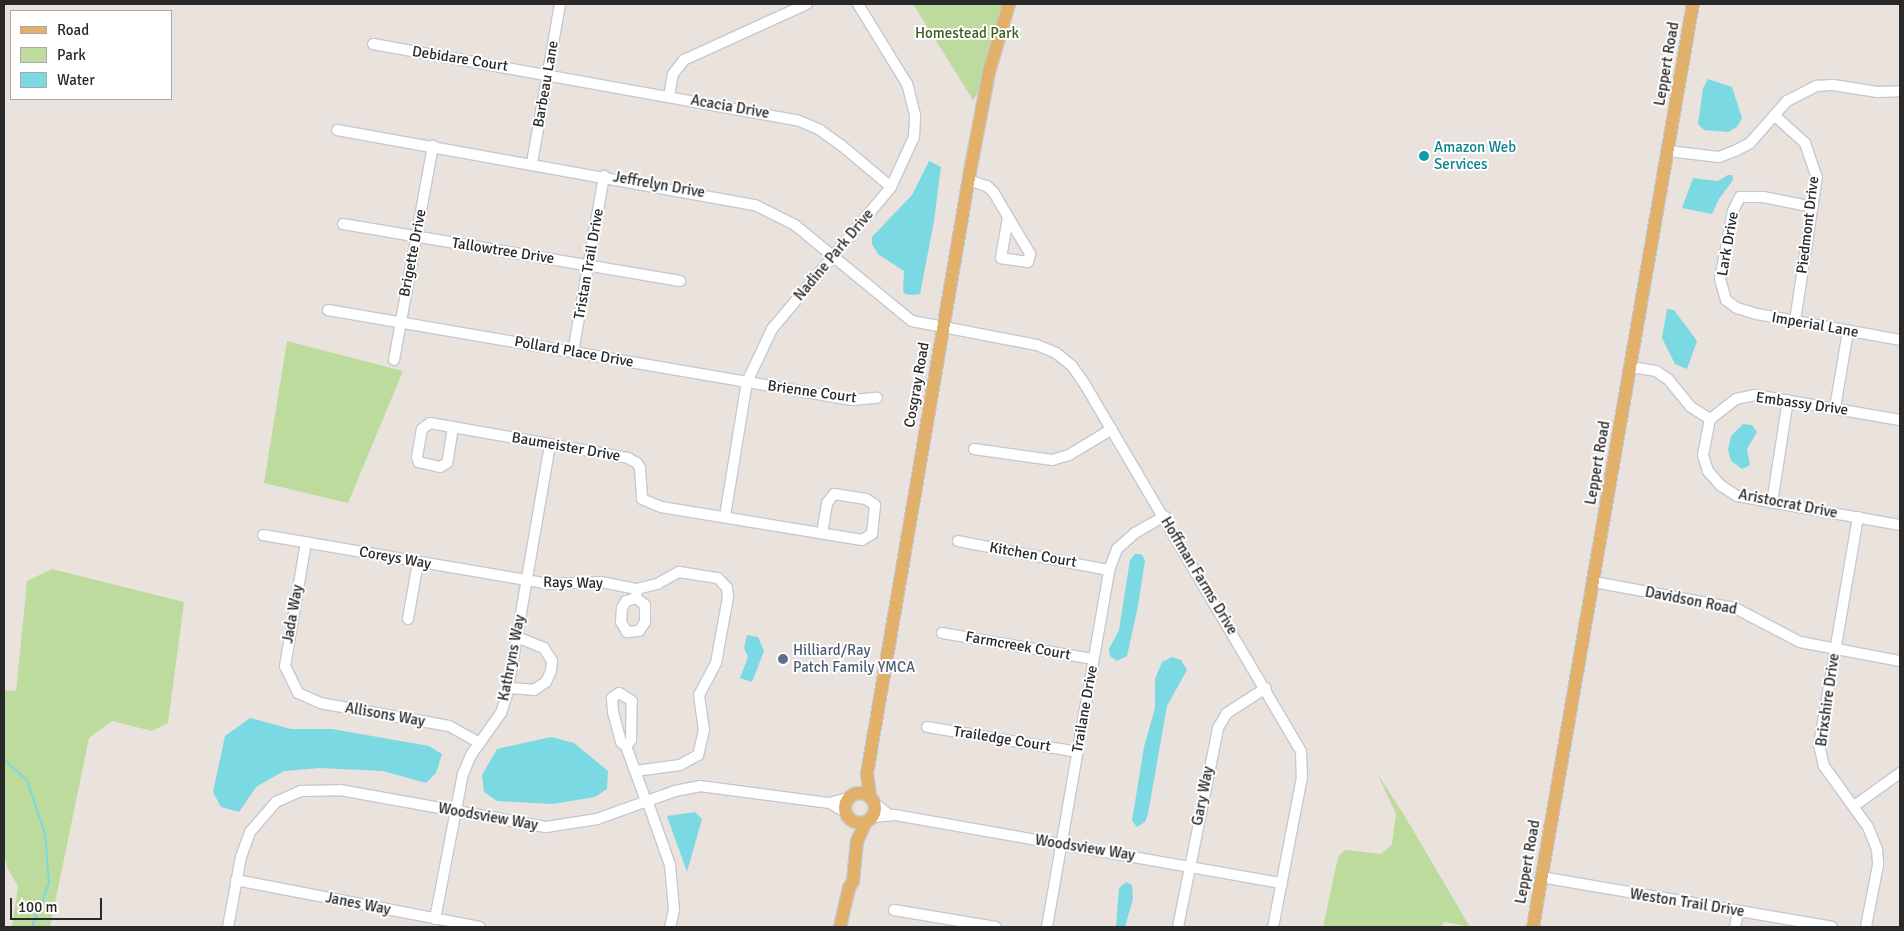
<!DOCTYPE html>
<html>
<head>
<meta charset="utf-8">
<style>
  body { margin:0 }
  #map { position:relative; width:1904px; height:931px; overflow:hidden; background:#eae2dc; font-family:Signika,sans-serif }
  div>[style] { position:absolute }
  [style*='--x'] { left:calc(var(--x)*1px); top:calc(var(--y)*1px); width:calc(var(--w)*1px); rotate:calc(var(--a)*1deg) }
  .green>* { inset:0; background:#bedb9e }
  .water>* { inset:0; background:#7ad9e2 }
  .stream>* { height:2px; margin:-1px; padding:0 1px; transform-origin:1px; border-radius:1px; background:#7ad9e2 }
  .roads { filter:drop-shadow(1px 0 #c4c9d1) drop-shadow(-1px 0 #c4c9d1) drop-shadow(0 1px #c4c9d1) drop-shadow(0 -1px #c4c9d1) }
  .minor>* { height:10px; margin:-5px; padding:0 5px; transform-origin:5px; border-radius:5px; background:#fff }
  .major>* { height:12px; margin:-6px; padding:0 6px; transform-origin:6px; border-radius:6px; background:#e2b069 }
  .major>.ring { margin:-6px; padding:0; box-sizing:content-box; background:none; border:12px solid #e2b069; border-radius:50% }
  .dots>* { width:14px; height:14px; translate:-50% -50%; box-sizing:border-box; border:2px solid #fff; border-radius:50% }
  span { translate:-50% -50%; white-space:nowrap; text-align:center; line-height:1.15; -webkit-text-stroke:4px #fff; paint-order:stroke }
  .park-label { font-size:15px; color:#395e21 }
  .street-label { font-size:15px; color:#292929 }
  .culture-label { font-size:15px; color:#0d838f }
  .left { translate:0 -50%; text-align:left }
  .service-label { font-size:15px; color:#4e5e75 }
  .frame { position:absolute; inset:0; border:5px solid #292929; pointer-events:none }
  .legend { position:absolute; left:10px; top:10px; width:162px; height:90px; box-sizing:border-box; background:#fff; border:1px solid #a9a9a9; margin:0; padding:6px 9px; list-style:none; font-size:15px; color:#292929 }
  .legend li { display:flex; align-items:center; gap:10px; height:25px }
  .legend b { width:25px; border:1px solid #a9a9a9 }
  .scale { position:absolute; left:10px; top:898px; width:92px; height:22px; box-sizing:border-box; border:2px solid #292929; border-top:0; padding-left:6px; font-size:15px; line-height:18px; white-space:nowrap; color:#292929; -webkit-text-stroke:4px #fff; paint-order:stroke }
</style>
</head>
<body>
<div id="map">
  <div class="green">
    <i style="clip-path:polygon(913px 4px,1009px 4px,986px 81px,973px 100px)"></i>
    <i style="clip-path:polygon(287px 341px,403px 371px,348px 503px,264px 483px)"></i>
    <i style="clip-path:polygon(52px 569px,184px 602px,168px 723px,152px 731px,112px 721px,89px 738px,50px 927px,12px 927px,18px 887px,7px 867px,4px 851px,4px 690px,16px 691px,27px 581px)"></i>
    <i style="clip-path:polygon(1377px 773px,1404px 815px,1470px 927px,1445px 922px,1440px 927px,1323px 927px,1338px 857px,1345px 850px,1381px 854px,1392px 844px,1396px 814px)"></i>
  </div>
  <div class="water">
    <i style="clip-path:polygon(1708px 79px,1732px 87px,1742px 118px,1737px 127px,1728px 132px,1704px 130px,1698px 124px,1703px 88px)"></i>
    <i style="clip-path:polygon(929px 161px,941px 167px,934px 221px,920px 294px,911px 295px,905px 294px,903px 290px,904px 271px,878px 254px,872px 244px,872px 237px,912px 195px)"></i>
    <i style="clip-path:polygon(1728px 175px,1732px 175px,1733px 180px,1719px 199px,1712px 214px,1682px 208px,1693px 178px,1718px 181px)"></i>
    <i style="clip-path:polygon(1667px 309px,1674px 310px,1697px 341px,1687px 369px,1675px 364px,1662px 338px)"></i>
    <i style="clip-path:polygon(1743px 424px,1752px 425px,1757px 432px,1747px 449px,1750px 465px,1742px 469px,1731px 461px,1728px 450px,1731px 436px)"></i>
    <i style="clip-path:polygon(1135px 554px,1141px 554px,1145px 560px,1138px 606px,1127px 656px,1117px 661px,1110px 656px,1109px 649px,1119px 630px,1130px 560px)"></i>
    <i style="clip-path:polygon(747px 635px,758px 637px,764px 651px,752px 682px,740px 678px,748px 657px,744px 648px)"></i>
    <i style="clip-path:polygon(1172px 657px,1181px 660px,1187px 670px,1167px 706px,1148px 814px,1145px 822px,1137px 827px,1132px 821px,1144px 747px,1155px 708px,1155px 679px,1162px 662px)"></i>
    <i style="clip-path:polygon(250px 718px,291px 729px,332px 729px,429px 746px,442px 754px,436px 773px,426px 783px,383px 771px,320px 768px,284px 771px,256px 787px,239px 812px,221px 807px,213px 792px,225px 736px)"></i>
    <i style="clip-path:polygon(551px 737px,574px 743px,608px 771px,607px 789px,595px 797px,553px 804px,497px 801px,484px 792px,482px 775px,497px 749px)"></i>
    <i style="clip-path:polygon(695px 812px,702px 819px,687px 872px,667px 816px)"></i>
    <i style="clip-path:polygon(1126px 882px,1132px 885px,1133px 899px,1125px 927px,1116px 927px,1119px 888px)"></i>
  </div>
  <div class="stream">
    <i style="--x:4;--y:760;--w:30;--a:41"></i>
    <i style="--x:27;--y:780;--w:57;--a:71.6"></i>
    <i style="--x:45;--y:834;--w:49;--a:85.3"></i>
    <i style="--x:49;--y:883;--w:47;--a:111.1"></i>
  </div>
  <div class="roads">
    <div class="minor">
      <i style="--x:373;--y:44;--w:431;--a:10.2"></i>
      <i style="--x:797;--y:120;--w:25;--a:23"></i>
      <i style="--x:820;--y:130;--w:26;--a:36"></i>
      <i style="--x:841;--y:145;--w:65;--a:40"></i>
      <i style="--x:669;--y:96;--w:22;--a:-80"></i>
      <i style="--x:673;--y:74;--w:18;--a:-52"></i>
      <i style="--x:684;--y:60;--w:135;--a:-24.5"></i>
      <i style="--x:1774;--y:115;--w:42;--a:42.1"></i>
      <i style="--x:1805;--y:143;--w:36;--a:71"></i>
      <i style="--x:1817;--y:177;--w:146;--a:98.7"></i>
      <i style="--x:337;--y:130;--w:425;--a:10.2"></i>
      <i style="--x:755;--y:205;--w:45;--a:26.6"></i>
      <i style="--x:795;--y:225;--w:151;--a:39.4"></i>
      <i style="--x:912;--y:321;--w:127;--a:10.9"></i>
      <i style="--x:1037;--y:345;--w:21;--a:23"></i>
      <i style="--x:1056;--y:353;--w:21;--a:39"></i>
      <i style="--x:1072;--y:366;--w:21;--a:55"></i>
      <i style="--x:1084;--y:383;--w:428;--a:59.5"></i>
      <i style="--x:1301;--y:752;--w:25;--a:88"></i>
      <i style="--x:1302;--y:777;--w:153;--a:100.9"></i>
      <i style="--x:1668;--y:151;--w:51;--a:6.7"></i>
      <i style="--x:1719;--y:157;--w:17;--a:-21"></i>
      <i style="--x:1735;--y:151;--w:17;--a:-28"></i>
      <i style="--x:1750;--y:143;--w:56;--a:-48.6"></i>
      <i style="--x:1787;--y:101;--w:34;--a:-27"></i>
      <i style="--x:1817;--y:86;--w:16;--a:-4"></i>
      <i style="--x:1833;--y:85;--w:45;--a:9"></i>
      <i style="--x:1877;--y:92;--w:23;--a:-2"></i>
      <i style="--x:532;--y:163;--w:161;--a:-80"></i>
      <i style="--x:968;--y:180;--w:20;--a:18"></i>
      <i style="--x:987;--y:186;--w:10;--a:45"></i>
      <i style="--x:994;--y:193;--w:45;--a:59.5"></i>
      <i style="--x:1017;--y:232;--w:26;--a:59"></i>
      <i style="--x:1030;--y:254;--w:8;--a:104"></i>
      <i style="--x:1028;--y:262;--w:27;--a:-172"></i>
      <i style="--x:1001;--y:258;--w:42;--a:-80.3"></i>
      <i style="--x:1813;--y:207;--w:51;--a:-168.7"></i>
      <i style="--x:1763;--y:197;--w:23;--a:180"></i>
      <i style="--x:1740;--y:197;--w:16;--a:117"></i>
      <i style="--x:1733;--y:211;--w:69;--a:100.8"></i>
      <i style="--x:1720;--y:279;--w:22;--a:74"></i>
      <i style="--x:1726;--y:300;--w:14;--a:36"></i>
      <i style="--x:1737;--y:308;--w:21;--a:17"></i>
      <i style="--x:1757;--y:314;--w:145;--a:10.3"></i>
      <i style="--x:343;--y:224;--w:342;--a:9.6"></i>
      <i style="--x:328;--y:310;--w:532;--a:9.75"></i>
      <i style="--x:852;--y:400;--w:25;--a:-5"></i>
      <i style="--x:573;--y:352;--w:179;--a:-80"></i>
      <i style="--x:394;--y:360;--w:218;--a:-79.7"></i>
      <i style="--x:1631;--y:367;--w:25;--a:9"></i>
      <i style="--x:1656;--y:371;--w:14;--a:34"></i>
      <i style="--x:1668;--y:379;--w:36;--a:51"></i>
      <i style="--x:1691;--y:407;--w:22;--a:32"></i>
      <i style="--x:1835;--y:408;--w:78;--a:-80.4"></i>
      <i style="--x:1900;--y:420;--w:147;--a:-170.2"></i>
      <i style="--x:1755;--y:395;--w:19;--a:168"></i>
      <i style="--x:1736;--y:399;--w:33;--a:142"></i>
      <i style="--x:1710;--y:419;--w:37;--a:101"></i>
      <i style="--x:1703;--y:455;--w:17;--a:73"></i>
      <i style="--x:1708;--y:471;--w:18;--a:49"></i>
      <i style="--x:1720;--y:485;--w:20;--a:33"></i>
      <i style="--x:1737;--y:496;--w:166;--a:10.1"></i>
      <i style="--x:453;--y:427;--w:36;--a:99"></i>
      <i style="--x:447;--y:463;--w:8;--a:150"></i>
      <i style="--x:440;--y:467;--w:22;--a:-167"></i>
      <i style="--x:419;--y:462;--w:5;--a:-112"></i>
      <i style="--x:417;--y:457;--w:28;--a:-80"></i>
      <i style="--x:422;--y:429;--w:10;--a:-37"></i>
      <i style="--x:430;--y:423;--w:201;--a:10"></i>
      <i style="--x:628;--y:458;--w:10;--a:29"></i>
      <i style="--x:637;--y:463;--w:6;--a:59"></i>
      <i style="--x:640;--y:468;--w:31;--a:86"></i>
      <i style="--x:642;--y:499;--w:21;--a:23"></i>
      <i style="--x:661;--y:507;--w:204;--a:9.3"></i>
      <i style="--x:862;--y:540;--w:12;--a:-31"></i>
      <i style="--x:872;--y:534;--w:29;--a:-84"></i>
      <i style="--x:875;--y:505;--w:11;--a:-146"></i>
      <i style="--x:866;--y:499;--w:32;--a:-171"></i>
      <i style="--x:834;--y:494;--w:11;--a:128"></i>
      <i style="--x:827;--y:503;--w:30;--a:99"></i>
      <i style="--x:974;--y:449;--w:79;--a:8"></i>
      <i style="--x:1052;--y:460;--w:18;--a:-16"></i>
      <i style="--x:1069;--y:455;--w:50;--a:-31.2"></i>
      <i style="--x:1772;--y:503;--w:104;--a:-81.2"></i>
      <i style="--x:725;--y:516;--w:136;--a:-80.7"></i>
      <i style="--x:747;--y:382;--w:59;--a:-64.7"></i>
      <i style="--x:772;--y:329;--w:185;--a:-50"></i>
      <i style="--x:891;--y:187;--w:55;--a:-65.3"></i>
      <i style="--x:914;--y:137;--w:22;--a:-87"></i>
      <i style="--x:915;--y:115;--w:32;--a:-104"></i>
      <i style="--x:907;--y:84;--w:94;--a:-121.5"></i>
      <i style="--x:1858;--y:517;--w:231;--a:99.7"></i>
      <i style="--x:1819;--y:745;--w:22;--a:77"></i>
      <i style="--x:1824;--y:766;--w:75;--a:54.2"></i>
      <i style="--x:1868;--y:827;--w:24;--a:68"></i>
      <i style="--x:1877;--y:849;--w:16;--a:86"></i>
      <i style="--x:1878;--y:865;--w:63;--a:101"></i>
      <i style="--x:263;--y:535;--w:290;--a:9.7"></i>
      <i style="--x:549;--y:584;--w:52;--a:-2.2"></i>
      <i style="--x:601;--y:582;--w:37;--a:11"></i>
      <i style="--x:637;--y:589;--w:21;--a:-14"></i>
      <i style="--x:657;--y:584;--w:25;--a:-29"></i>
      <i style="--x:679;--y:572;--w:39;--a:9"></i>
      <i style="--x:718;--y:578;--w:13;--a:48"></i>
      <i style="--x:727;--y:588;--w:9;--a:84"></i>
      <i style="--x:728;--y:597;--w:67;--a:100.3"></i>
      <i style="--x:716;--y:663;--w:36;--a:118"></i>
      <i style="--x:699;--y:695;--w:35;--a:82"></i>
      <i style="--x:704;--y:730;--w:26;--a:103"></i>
      <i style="--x:698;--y:755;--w:21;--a:151"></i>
      <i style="--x:680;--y:765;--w:45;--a:172.4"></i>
      <i style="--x:958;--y:541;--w:154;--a:10.9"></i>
      <i style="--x:306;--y:542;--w:126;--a:99.6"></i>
      <i style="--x:285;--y:666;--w:30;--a:64"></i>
      <i style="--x:298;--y:693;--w:24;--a:24"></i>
      <i style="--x:320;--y:703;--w:131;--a:10.1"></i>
      <i style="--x:449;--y:726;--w:35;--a:29"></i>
      <i style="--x:1594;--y:582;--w:143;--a:10.4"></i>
      <i style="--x:1735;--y:608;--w:73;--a:27.6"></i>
      <i style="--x:1800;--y:642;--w:102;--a:10.8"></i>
      <i style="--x:636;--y:598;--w:10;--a:163"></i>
      <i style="--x:626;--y:601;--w:8;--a:120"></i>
      <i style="--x:622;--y:608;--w:14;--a:94"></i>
      <i style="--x:621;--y:622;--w:12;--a:59"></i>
      <i style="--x:627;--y:632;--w:12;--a:-5"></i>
      <i style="--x:639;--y:631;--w:11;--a:-56"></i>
      <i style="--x:645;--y:622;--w:17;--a:-90"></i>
      <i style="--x:645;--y:605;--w:11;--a:-142"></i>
      <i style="--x:636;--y:598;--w:9;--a:-84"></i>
      <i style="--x:408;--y:619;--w:58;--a:-80"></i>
      <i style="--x:942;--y:633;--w:153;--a:9.8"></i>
      <i style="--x:508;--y:688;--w:26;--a:4"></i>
      <i style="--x:534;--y:690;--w:14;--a:-34"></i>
      <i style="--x:546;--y:682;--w:12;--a:-66"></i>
      <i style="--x:551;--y:671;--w:10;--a:-84"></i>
      <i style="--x:552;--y:661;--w:15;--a:-122"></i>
      <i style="--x:544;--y:648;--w:29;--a:-158"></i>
      <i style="--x:927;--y:727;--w:153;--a:9.4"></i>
      <i style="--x:626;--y:746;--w:8;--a:-50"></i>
      <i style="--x:631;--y:740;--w:39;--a:-89"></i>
      <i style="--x:632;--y:701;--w:15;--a:-148"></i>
      <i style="--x:619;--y:693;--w:9;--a:144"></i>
      <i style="--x:612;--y:698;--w:14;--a:86"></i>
      <i style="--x:613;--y:712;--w:31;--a:75"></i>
      <i style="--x:621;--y:742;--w:6;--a:39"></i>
      <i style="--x:626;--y:746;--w:59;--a:70"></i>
      <i style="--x:647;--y:800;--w:69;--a:70.5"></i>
      <i style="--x:670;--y:865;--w:45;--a:84.9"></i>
      <i style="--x:674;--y:910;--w:17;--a:103"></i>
      <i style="--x:830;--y:803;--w:19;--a:-16"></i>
      <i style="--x:874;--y:803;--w:18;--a:38"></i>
      <i style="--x:1854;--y:806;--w:57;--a:-35.7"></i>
      <i style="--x:873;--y:817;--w:22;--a:-5"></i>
      <i style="--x:895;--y:815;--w:393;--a:10"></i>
      <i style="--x:1541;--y:877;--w:295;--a:9.7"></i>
      <i style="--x:236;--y:880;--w:248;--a:10.9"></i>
      <i style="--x:894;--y:910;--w:103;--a:9.5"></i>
      <i style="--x:435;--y:919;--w:148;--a:-79.1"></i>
      <i style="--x:463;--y:774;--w:21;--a:-67"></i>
      <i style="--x:471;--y:755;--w:52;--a:-54.5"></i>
      <i style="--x:501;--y:713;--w:20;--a:-72"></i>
      <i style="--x:507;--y:694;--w:252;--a:-80.2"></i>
      <i style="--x:228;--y:927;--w:71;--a:-79.5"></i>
      <i style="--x:241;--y:857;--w:27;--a:-70"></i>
      <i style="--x:250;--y:832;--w:40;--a:-49"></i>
      <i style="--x:276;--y:802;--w:27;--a:-24"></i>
      <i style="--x:301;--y:791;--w:39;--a:-1"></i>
      <i style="--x:340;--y:790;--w:209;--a:10.2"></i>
      <i style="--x:546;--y:827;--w:52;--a:-8.9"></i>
      <i style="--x:597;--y:819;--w:83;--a:-19.7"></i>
      <i style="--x:675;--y:791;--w:25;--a:-11"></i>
      <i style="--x:700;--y:786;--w:131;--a:7.5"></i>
      <i style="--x:830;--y:803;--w:17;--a:31"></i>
      <i style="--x:1047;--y:927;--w:362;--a:-80.1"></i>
      <i style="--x:1109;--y:570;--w:22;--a:-69"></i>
      <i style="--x:1117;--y:549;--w:24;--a:-42"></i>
      <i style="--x:1135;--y:533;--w:34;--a:-30"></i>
      <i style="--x:1178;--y:927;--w:203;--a:-78.6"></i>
      <i style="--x:1218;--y:728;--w:17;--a:-59"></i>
      <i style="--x:1227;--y:713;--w:46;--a:-32.7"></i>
      <i style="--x:1735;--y:927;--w:16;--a:-79"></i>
    </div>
    <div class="major">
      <i class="ring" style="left:845px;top:793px;width:18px;height:18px"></i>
      <i style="--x:870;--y:797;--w:23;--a:-97"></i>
      <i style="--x:867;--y:774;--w:606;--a:-80.3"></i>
      <i style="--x:969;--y:177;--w:107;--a:-79.2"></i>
      <i style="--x:989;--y:72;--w:71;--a:-73.6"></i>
      <i style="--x:840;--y:927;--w:40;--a:-77"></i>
      <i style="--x:849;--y:888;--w:8;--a:-60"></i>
      <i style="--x:853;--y:881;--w:40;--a:-84.3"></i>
      <i style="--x:857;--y:841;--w:21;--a:-65"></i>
      <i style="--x:1533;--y:927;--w:937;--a:-80.17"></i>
    </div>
  </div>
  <div class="dots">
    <i style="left:1424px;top:156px;background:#0f9aa8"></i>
    <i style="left:783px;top:659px;background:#5c6f8a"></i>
  </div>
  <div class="park-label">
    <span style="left:967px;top:34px">Homestead Park</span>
  </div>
  <div class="street-label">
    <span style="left:460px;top:59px;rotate:9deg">Debidare Court</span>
    <span style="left:1667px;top:64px;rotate:-80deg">Leppert Road</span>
    <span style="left:546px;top:84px;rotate:-80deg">Barbeau Lane</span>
    <span style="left:730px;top:107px;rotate:10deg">Acacia Drive</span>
    <span style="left:659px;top:185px;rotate:10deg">Jeffrelyn Drive</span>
    <span style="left:1808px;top:225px;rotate:-83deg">Piedmont Drive</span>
    <span style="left:1728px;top:244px;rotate:-80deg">Lark Drive</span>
    <span style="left:503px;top:251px;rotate:9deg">Tallowtree Drive</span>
    <span style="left:413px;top:253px;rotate:-79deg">Brigette Drive</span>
    <span style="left:834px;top:255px;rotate:-50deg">Nadine Park Drive</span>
    <span style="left:589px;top:264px;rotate:-80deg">Tristan Trail Drive</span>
    <span style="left:1815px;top:325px;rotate:10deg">Imperial Lane</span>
    <span style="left:574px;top:352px;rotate:10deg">Pollard Place Drive</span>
    <span style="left:917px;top:385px;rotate:-80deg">Cosgray Road</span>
    <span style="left:812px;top:392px;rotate:8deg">Brienne Court</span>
    <span style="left:1802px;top:404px;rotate:8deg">Embassy Drive</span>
    <span style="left:566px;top:447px;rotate:10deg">Baumeister Drive</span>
    <span style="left:1598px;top:463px;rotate:-80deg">Leppert Road</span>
    <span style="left:1788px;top:504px;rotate:11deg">Aristocrat Drive</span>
    <span style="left:1033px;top:555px;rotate:10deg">Kitchen Court</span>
    <span style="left:395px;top:558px;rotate:10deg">Coreys Way</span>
    <span style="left:1199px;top:576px;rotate:59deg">Hoffman Farms Drive</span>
    <span style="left:573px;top:583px;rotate:1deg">Rays Way</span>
    <span style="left:1691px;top:601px;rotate:11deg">Davidson Road</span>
    <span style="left:293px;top:614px;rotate:-80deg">Jada Way</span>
    <span style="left:1018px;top:646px;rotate:10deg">Farmcreek Court</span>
    <span style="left:512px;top:658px;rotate:-79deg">Kathryns Way</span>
    <span style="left:1828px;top:700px;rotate:-82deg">Brixshire Drive</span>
    <span style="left:1085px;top:709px;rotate:-80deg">Trailane Drive</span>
    <span style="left:385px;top:715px;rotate:10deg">Allisons Way</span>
    <span style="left:1002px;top:739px;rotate:9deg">Trailedge Court</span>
    <span style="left:1203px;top:796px;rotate:-79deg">Gary Way</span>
    <span style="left:488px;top:817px;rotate:10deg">Woodsview Way</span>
    <span style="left:1085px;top:848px;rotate:9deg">Woodsview Way</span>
    <span style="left:1528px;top:862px;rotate:-80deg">Leppert Road</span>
    <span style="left:1687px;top:903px;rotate:9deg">Weston Trail Drive</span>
    <span style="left:358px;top:904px;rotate:11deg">Janes Way</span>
  </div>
  <div class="culture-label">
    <span class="left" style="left:1434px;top:156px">Amazon Web<br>Services</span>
  </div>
  <div class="service-label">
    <span class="left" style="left:793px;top:659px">Hilliard/Ray<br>Patch Family YMCA</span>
  </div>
  <div class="frame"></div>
  <ul class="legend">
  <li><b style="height:6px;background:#e2b069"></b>Road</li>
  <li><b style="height:14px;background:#bedb9e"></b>Park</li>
  <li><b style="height:14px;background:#7ad9e2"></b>Water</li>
  </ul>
  <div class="scale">100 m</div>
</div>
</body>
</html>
